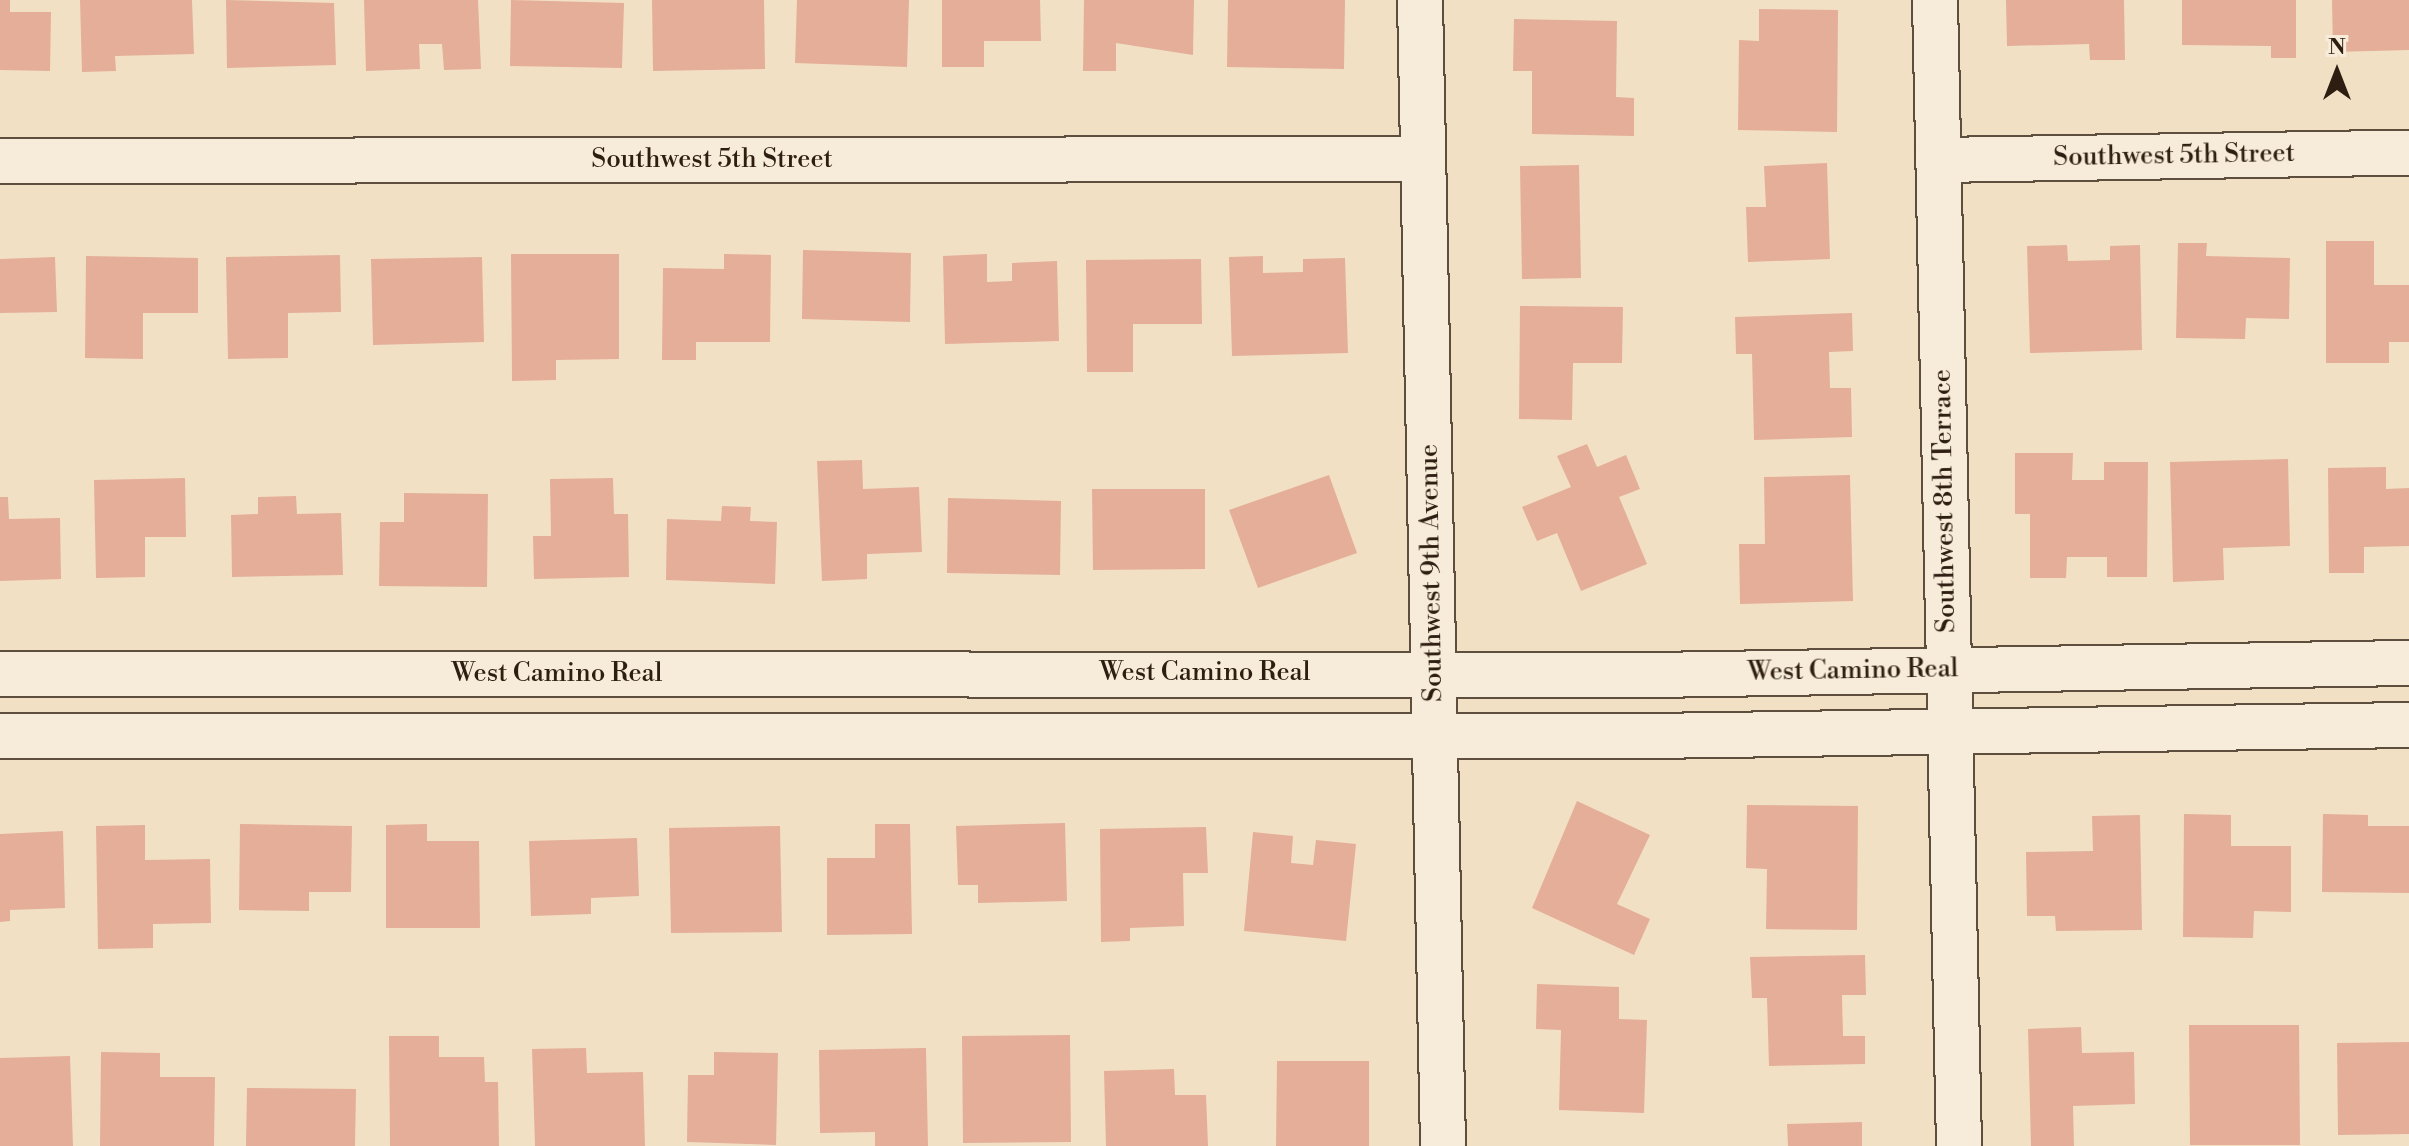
<!DOCTYPE html>
<html>
<head>
<meta charset="utf-8">
<style>
  body { margin:0 }
  #map { position:relative; width:2409px; height:1146px; overflow:hidden; background:#f2e0c4; font-family:"Libre Bodoni",serif }
  div>[style] { position:absolute }
  [style*='--x'] { left:calc(var(--x)*1px); top:calc(var(--y)*1px); width:calc(var(--w)*1px); rotate:calc(var(--a)*1deg) }
  .building>* { inset:0; background:#e4ae99 }
  .roads { filter:drop-shadow(2px 0 #5e4e3e) drop-shadow(-2px 0 #5e4e3e) drop-shadow(0 2px #5e4e3e) drop-shadow(0 -2px #5e4e3e) }
  .minor>* { height:44px; margin:-22px; padding:0 22px; transform-origin:22px; border-radius:22px; background:#f7ebd9 }
  span { translate:-50% -50%; white-space:nowrap; text-align:center; line-height:1.15; -webkit-text-stroke:6px #f7ebd9; paint-order:stroke }
  .street-label { font-size:26px; color:#2d1e11 }
  .north { position:absolute; left:2297px; top:32px; width:80px; height:80px; -webkit-text-stroke:6px #f7ebd9; paint-order:stroke; rotate:0deg; font-size:22px; font-weight:700; line-height:32px; text-align:center; color:#2d1e11 }
  .north::after { content:''; display:block; margin:auto; width:28px; height:36px; background:#2d1e11; clip-path:polygon(50% 0,100% 100%,50% 72%,0 100%) }
</style>
</head>
<body>
<div id="map">
  <div class="building">
    <i style="clip-path:polygon(0 0,10px 0,10px 12px,51px 12px,50px 71px,0 70px)"></i>
    <i style="clip-path:polygon(80px 0,192px 0,194px 54px,115px 56px,116px 71px,82px 72px)"></i>
    <i style="clip-path:polygon(226px 0,334px 3px,336px 65px,227px 68px)"></i>
    <i style="clip-path:polygon(364px 0,478px 0,481px 69px,444px 70px,442px 44px,419px 44px,420px 69px,366px 71px)"></i>
    <i style="clip-path:polygon(511px 0,624px 3px,622px 68px,510px 66px)"></i>
    <i style="clip-path:polygon(652px 0,764px 0,765px 69px,653px 71px)"></i>
    <i style="clip-path:polygon(797px 0,909px 0,907px 67px,795px 63px)"></i>
    <i style="clip-path:polygon(942px 0,1040px 0,1041px 41px,984px 41px,984px 67px,942px 67px)"></i>
    <i style="clip-path:polygon(1084px 0,1194px 0,1193px 55px,1116px 43px,1116px 71px,1083px 71px)"></i>
    <i style="clip-path:polygon(1228px 0,1345px 0,1344px 69px,1227px 67px)"></i>
    <i style="clip-path:polygon(2006px 0,2124px 0,2125px 60px,2090px 60px,2089px 44px,2007px 46px)"></i>
    <i style="clip-path:polygon(2182px 0,2296px 0,2296px 58px,2271px 58px,2271px 46px,2182px 45px)"></i>
    <i style="clip-path:polygon(2332px 0,2409px 0,2409px 50px,2333px 52px)"></i>
    <i style="clip-path:polygon(1759px 9px,1838px 10px,1837px 132px,1738px 130px,1739px 40px,1759px 41px)"></i>
    <i style="clip-path:polygon(1514px 19px,1617px 21px,1616px 97px,1634px 98px,1634px 136px,1532px 134px,1532px 71px,1513px 71px)"></i>
    <i style="clip-path:polygon(1827px 163px,1830px 259px,1748px 262px,1746px 207px,1766px 207px,1764px 166px)"></i>
    <i style="clip-path:polygon(1579px 165px,1581px 278px,1522px 279px,1520px 166px)"></i>
    <i style="clip-path:polygon(2326px 241px,2374px 241px,2374px 285px,2409px 285px,2409px 342px,2389px 342px,2389px 363px,2326px 363px)"></i>
    <i style="clip-path:polygon(2178px 243px,2207px 243px,2206px 256px,2290px 258px,2289px 319px,2246px 318px,2245px 339px,2176px 338px)"></i>
    <i style="clip-path:polygon(2067px 245px,2068px 261px,2110px 260px,2110px 246px,2140px 245px,2142px 350px,2030px 353px,2027px 246px)"></i>
    <i style="clip-path:polygon(803px 250px,911px 253px,910px 322px,802px 319px)"></i>
    <i style="clip-path:polygon(511px 254px,619px 254px,619px 359px,556px 360px,556px 380px,512px 381px)"></i>
    <i style="clip-path:polygon(724px 254px,771px 255px,770px 342px,696px 342px,696px 360px,662px 360px,663px 268px,724px 269px)"></i>
    <i style="clip-path:polygon(987px 254px,987px 282px,1012px 281px,1012px 263px,1057px 261px,1059px 341px,945px 344px,943px 256px)"></i>
    <i style="clip-path:polygon(340px 255px,341px 312px,288px 313px,288px 358px,228px 359px,226px 257px)"></i>
    <i style="clip-path:polygon(86px 256px,198px 258px,198px 313px,143px 313px,143px 359px,85px 358px)"></i>
    <i style="clip-path:polygon(1263px 256px,1263px 273px,1303px 272px,1303px 259px,1345px 258px,1348px 353px,1232px 356px,1229px 257px)"></i>
    <i style="clip-path:polygon(55px 257px,57px 312px,0 313px,0 259px)"></i>
    <i style="clip-path:polygon(482px 257px,484px 342px,373px 345px,371px 259px)"></i>
    <i style="clip-path:polygon(1201px 259px,1202px 324px,1133px 324px,1133px 372px,1087px 372px,1086px 260px)"></i>
    <i style="clip-path:polygon(1520px 306px,1623px 307px,1622px 363px,1573px 363px,1572px 420px,1519px 419px)"></i>
    <i style="clip-path:polygon(1852px 313px,1853px 351px,1829px 352px,1830px 388px,1851px 388px,1852px 437px,1754px 440px,1752px 354px,1736px 354px,1735px 317px)"></i>
    <i style="clip-path:polygon(1587px 444px,1597px 467px,1626px 455px,1640px 489px,1619px 497px,1647px 564px,1581px 591px,1557px 533px,1537px 541px,1522px 507px,1571px 487px,1557px 456px)"></i>
    <i style="clip-path:polygon(2015px 453px,2073px 453px,2072px 480px,2104px 480px,2104px 462px,2148px 462px,2147px 577px,2107px 577px,2107px 557px,2067px 557px,2066px 578px,2030px 578px,2030px 514px,2015px 514px)"></i>
    <i style="clip-path:polygon(2288px 459px,2290px 546px,2223px 548px,2224px 580px,2173px 582px,2170px 462px)"></i>
    <i style="clip-path:polygon(862px 460px,863px 489px,919px 487px,922px 552px,867px 554px,867px 579px,822px 581px,817px 461px)"></i>
    <i style="clip-path:polygon(2386px 467px,2386px 489px,2409px 488px,2409px 546px,2364px 547px,2364px 573px,2329px 573px,2328px 468px)"></i>
    <i style="clip-path:polygon(1329px 475px,1357px 553px,1258px 588px,1229px 510px)"></i>
    <i style="clip-path:polygon(1850px 475px,1853px 601px,1740px 604px,1739px 544px,1765px 544px,1764px 477px)"></i>
    <i style="clip-path:polygon(185px 478px,186px 537px,145px 537px,145px 577px,96px 578px,94px 480px)"></i>
    <i style="clip-path:polygon(613px 478px,614px 514px,628px 514px,629px 577px,534px 579px,533px 536px,551px 536px,550px 479px)"></i>
    <i style="clip-path:polygon(1092px 489px,1205px 489px,1205px 569px,1093px 570px)"></i>
    <i style="clip-path:polygon(404px 493px,488px 494px,487px 587px,379px 586px,380px 522px,404px 522px)"></i>
    <i style="clip-path:polygon(296px 496px,297px 514px,341px 513px,343px 575px,232px 577px,231px 515px,258px 514px,258px 497px)"></i>
    <i style="clip-path:polygon(0 497px,8px 497px,9px 519px,60px 518px,61px 579px,0 581px)"></i>
    <i style="clip-path:polygon(948px 498px,1061px 501px,1060px 575px,947px 573px)"></i>
    <i style="clip-path:polygon(722px 506px,751px 507px,750px 521px,777px 522px,775px 584px,666px 580px,667px 519px,721px 521px)"></i>
    <i style="clip-path:polygon(1577px 801px,1650px 835px,1617px 904px,1650px 919px,1634px 955px,1532px 908px)"></i>
    <i style="clip-path:polygon(1747px 805px,1858px 806px,1857px 930px,1766px 929px,1767px 869px,1746px 868px)"></i>
    <i style="clip-path:polygon(2184px 814px,2231px 815px,2231px 846px,2291px 846px,2291px 912px,2254px 911px,2253px 938px,2183px 937px)"></i>
    <i style="clip-path:polygon(2323px 814px,2368px 815px,2368px 826px,2409px 826px,2409px 893px,2322px 892px)"></i>
    <i style="clip-path:polygon(2140px 815px,2142px 930px,2056px 931px,2055px 916px,2027px 916px,2026px 852px,2093px 851px,2092px 816px)"></i>
    <i style="clip-path:polygon(1065px 823px,1067px 901px,978px 903px,978px 885px,958px 885px,956px 826px)"></i>
    <i style="clip-path:polygon(240px 824px,352px 826px,351px 892px,309px 892px,309px 911px,239px 910px)"></i>
    <i style="clip-path:polygon(427px 824px,427px 841px,479px 841px,480px 928px,386px 928px,386px 825px)"></i>
    <i style="clip-path:polygon(875px 824px,910px 824px,912px 934px,827px 935px,827px 858px,875px 858px)"></i>
    <i style="clip-path:polygon(145px 825px,145px 860px,210px 859px,211px 923px,153px 924px,153px 948px,98px 949px,96px 826px)"></i>
    <i style="clip-path:polygon(780px 826px,782px 932px,671px 933px,669px 828px)"></i>
    <i style="clip-path:polygon(1206px 827px,1208px 873px,1183px 873px,1184px 926px,1130px 928px,1130px 941px,1101px 942px,1100px 829px)"></i>
    <i style="clip-path:polygon(63px 831px,65px 908px,10px 910px,10px 921px,0 922px,0 834px)"></i>
    <i style="clip-path:polygon(1253px 832px,1293px 836px,1291px 863px,1313px 865px,1316px 840px,1356px 844px,1346px 941px,1244px 931px)"></i>
    <i style="clip-path:polygon(637px 838px,639px 896px,591px 898px,591px 914px,531px 916px,529px 841px)"></i>
    <i style="clip-path:polygon(1865px 955px,1866px 995px,1842px 995px,1843px 1036px,1865px 1036px,1865px 1064px,1769px 1066px,1767px 998px,1752px 998px,1750px 957px)"></i>
    <i style="clip-path:polygon(1537px 984px,1619px 987px,1619px 1019px,1647px 1020px,1644px 1113px,1559px 1110px,1561px 1030px,1536px 1029px)"></i>
    <i style="clip-path:polygon(2189px 1025px,2299px 1025px,2300px 1145px,2190px 1145px)"></i>
    <i style="clip-path:polygon(2081px 1027px,2082px 1053px,2134px 1052px,2135px 1104px,2073px 1106px,2074px 1146px,2031px 1146px,2028px 1029px)"></i>
    <i style="clip-path:polygon(1070px 1035px,1071px 1142px,963px 1143px,962px 1036px)"></i>
    <i style="clip-path:polygon(389px 1036px,439px 1036px,439px 1057px,484px 1057px,485px 1082px,498px 1082px,499px 1146px,390px 1146px)"></i>
    <i style="clip-path:polygon(2409px 1042px,2409px 1134px,2338px 1135px,2337px 1043px)"></i>
    <i style="clip-path:polygon(586px 1048px,587px 1073px,643px 1072px,645px 1146px,535px 1146px,532px 1049px)"></i>
    <i style="clip-path:polygon(926px 1048px,928px 1146px,875px 1146px,875px 1132px,820px 1133px,819px 1050px)"></i>
    <i style="clip-path:polygon(101px 1052px,160px 1053px,160px 1077px,215px 1077px,214px 1146px,100px 1146px)"></i>
    <i style="clip-path:polygon(714px 1052px,778px 1053px,776px 1145px,687px 1142px,688px 1075px,714px 1075px)"></i>
    <i style="clip-path:polygon(70px 1056px,73px 1146px,0 1146px,0 1058px)"></i>
    <i style="clip-path:polygon(1277px 1061px,1369px 1061px,1369px 1146px,1276px 1146px)"></i>
    <i style="clip-path:polygon(1174px 1069px,1175px 1095px,1206px 1095px,1208px 1146px,1106px 1146px,1104px 1071px)"></i>
    <i style="clip-path:polygon(247px 1088px,356px 1089px,355px 1146px,246px 1146px)"></i>
    <i style="clip-path:polygon(1862px 1122px,1862px 1146px,1788px 1146px,1787px 1124px)"></i>
  </div>
  <div class="roads">
    <div class="minor">
      <i style="--x:1420;--y:0;--w:1146;--a:88.85"></i>
      <i style="--x:1935;--y:0;--w:1146;--a:88.8"></i>
      <i style="--x:1938;--y:160;--w:471;--a:-0.9"></i>
      <i style="--x:0;--y:161;--w:1423;--a:-0.08"></i>
      <i style="--x:0;--y:674;--w:1652;--a:0.03"></i>
      <i style="--x:1652;--y:675;--w:757;--a:-0.91"></i>
      <i style="--x:0;--y:736;--w:1650;--a:0"></i>
      <i style="--x:1650;--y:736;--w:759;--a:-0.83"></i>
    </div>
  </div>
  <div class="street-label">
    <span style="left:2174px;top:156px;rotate:-1deg">Southwest 5th Street</span>
    <span style="left:712px;top:160px">Southwest 5th Street</span>
    <span style="left:1945px;top:501px;rotate:-91deg">Southwest 8th Terrace</span>
    <span style="left:1432px;top:573px;rotate:-91deg">Southwest 9th Avenue</span>
    <span style="left:1853px;top:671px;rotate:-1deg">West Camino Real</span>
    <span style="left:1205px;top:673px">West Camino Real</span>
    <span style="left:557px;top:674px">West Camino Real</span>
  </div>
  <div class="north">N</div>
</div>
</body>
</html>
